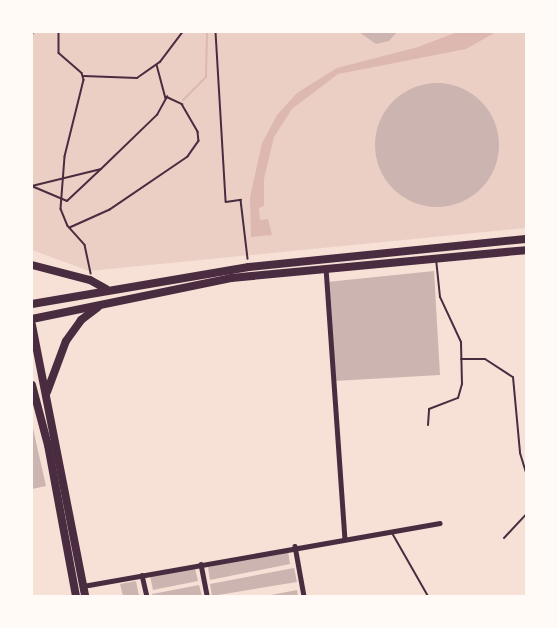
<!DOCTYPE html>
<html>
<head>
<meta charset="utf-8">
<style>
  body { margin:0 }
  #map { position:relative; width:558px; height:628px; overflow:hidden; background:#f7e1d7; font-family:Overpass,sans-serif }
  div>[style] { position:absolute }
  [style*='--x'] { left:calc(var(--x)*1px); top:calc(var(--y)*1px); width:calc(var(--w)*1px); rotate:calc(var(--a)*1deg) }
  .green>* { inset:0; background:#ebcfc5 }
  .water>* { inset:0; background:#dcb8b0 }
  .stream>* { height:2px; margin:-1px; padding:0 1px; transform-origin:1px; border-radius:1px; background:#dcb8b0 }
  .building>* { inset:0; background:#ccb4b1 }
  .round { border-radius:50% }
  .path>* { height:1.5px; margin:-0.75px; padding:0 0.75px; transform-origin:0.75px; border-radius:0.75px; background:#4a2c40 }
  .service>* { height:2px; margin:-1px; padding:0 1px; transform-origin:1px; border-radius:1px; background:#4a2c40 }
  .minor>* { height:4.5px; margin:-2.25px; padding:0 2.25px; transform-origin:2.25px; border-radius:2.25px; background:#4a2c40 }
  .primary>* { height:8px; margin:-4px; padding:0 4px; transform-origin:4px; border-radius:4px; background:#4a2c40 }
  .trunk>* { height:8px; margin:-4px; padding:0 4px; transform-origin:4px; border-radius:4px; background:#4a2c40 }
  span { translate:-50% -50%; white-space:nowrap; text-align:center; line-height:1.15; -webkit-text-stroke:4.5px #fffaf5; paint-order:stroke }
  .frame { position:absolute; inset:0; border:33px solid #fffaf5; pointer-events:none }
</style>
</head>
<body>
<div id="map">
  <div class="green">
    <i style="clip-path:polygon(32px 32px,526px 32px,526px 228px,89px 271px,32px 250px)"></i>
  </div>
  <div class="water">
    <i style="clip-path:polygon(457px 32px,496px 32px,466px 49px,338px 74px,292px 109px,274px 137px,264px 179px,264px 206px,259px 208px,260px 220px,268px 219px,272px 235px,251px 237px,250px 197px,262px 143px,277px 115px,297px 93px,337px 68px,418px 47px)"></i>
  </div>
  <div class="stream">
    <i style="--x:183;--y:100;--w:33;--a:-45"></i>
    <i style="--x:206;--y:77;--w:45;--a:-88.7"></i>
  </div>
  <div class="building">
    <i style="clip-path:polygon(359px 32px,397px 32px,389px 41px,376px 44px)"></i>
    <i class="round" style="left:375px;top:83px;width:124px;height:124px"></i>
    <i style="clip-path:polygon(434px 271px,440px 375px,334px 381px,327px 282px)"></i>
    <i style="clip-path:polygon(32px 424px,46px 486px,32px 489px)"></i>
    <i style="clip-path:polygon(288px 551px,290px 564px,210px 580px,208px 567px)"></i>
    <i style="clip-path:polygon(195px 568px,198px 581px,153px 590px,150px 576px)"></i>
    <i style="clip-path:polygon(294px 568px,297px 582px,212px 596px,210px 584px)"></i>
    <i style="clip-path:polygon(136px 581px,139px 596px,123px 596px,120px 584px)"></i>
    <i style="clip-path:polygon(199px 585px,202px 596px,152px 596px,152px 594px)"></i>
    <i style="clip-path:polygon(297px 590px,298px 596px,272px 596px,271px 595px)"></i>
  </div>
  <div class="path">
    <i style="--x:59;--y:32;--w:21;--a:90"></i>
    <i style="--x:59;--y:53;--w:30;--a:41"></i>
    <i style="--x:82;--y:73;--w:7;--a:74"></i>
    <i style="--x:84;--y:80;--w:79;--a:103.9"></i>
    <i style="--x:65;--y:157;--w:52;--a:94.4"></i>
    <i style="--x:61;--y:209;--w:18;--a:68"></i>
    <i style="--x:68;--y:226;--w:25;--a:48"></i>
    <i style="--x:85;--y:245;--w:29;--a:78"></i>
    <i style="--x:216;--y:32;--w:170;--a:86.6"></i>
    <i style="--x:226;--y:202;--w:15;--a:-8"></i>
    <i style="--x:241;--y:200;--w:59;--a:83.2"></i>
    <i style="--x:32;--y:35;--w:3;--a:-72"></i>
    <i style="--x:157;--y:65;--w:34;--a:75"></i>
    <i style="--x:84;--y:76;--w:53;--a:2.2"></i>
    <i style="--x:137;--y:78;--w:28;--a:-35"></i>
    <i style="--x:160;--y:62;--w:38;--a:-53"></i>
    <i style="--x:32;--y:186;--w:71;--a:-13.8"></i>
    <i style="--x:101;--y:169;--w:78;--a:-44"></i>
    <i style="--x:157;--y:115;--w:21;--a:-61"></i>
    <i style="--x:167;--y:97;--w:17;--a:25"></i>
    <i style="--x:182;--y:104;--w:32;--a:60"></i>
    <i style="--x:198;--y:132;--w:9;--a:84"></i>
    <i style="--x:199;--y:141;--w:19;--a:125"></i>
    <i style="--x:188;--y:157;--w:94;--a:145.8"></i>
    <i style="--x:110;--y:210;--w:44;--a:155.8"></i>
    <i style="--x:32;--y:186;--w:38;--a:23"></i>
    <i style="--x:67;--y:201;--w:45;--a:-43.2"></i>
  </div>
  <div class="service">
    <i style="--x:461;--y:359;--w:24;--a:0"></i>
    <i style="--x:485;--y:359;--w:33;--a:33"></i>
    <i style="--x:513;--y:377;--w:76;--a:84.7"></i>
    <i style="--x:520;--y:453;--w:21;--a:73"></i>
    <i style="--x:428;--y:425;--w:16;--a:-86"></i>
    <i style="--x:429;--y:409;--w:31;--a:-21"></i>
    <i style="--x:458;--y:398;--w:15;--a:-74"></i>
    <i style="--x:462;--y:384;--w:42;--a:-91.4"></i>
    <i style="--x:461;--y:342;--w:50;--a:-115"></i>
    <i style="--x:440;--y:297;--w:36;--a:-96"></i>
    <i style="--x:392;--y:533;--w:73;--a:60.3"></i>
    <i style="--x:504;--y:538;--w:33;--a:-47"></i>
  </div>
  <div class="minor">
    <i style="--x:326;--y:268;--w:271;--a:86"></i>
    <i style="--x:295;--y:546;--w:51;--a:79.8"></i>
    <i style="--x:201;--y:564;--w:33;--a:79"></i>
    <i style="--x:142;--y:575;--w:22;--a:77"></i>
    <i style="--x:83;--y:586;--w:362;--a:-10"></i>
  </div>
  <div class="primary">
    <i style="--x:32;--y:325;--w:276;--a:78.9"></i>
    <i style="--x:32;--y:385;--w:62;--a:75.1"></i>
    <i style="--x:48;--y:445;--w:154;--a:79.5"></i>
  </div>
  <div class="trunk">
    <i style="--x:32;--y:265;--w:60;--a:14.5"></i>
    <i style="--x:90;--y:280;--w:18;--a:29"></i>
    <i style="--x:32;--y:304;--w:220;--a:-9.7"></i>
    <i style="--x:249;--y:267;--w:278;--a:-5.8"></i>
    <i style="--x:32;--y:319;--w:203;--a:-11.6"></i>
    <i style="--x:231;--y:278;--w:296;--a:-5.4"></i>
    <i style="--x:47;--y:392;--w:54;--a:-69.6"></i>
    <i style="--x:66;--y:341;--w:26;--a:-54"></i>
    <i style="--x:81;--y:320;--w:21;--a:-37"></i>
  </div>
  <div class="frame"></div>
</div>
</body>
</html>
